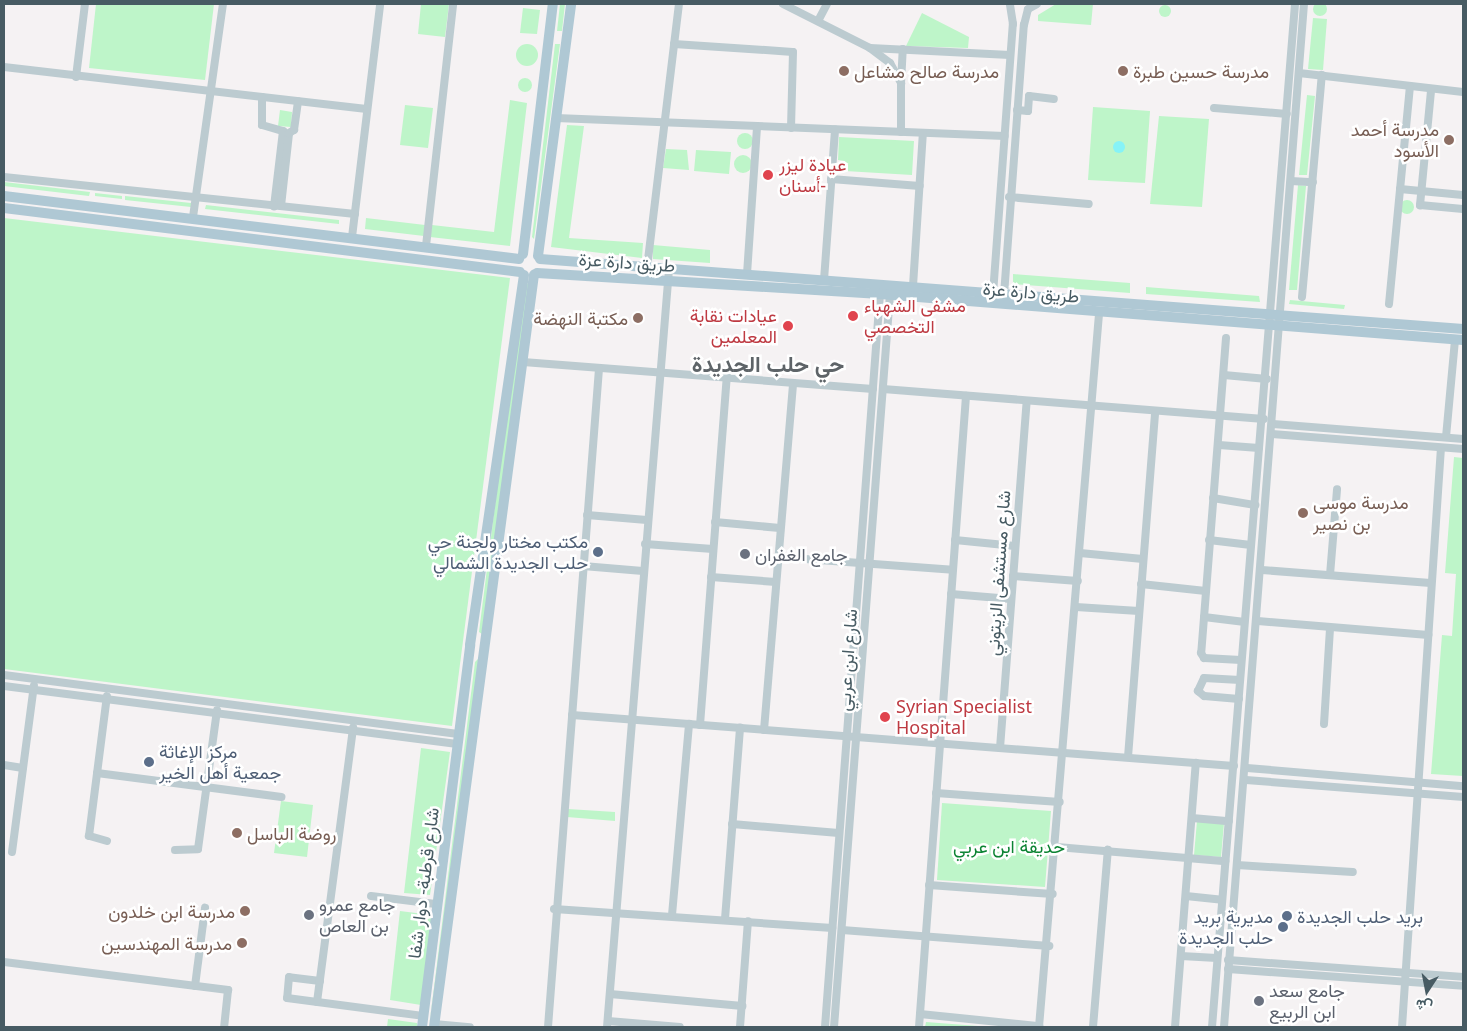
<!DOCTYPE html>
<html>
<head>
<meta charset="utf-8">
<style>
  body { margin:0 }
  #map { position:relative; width:1467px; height:1031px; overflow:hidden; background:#f5f2f3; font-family:"Noto Sans",Vazirmatn,sans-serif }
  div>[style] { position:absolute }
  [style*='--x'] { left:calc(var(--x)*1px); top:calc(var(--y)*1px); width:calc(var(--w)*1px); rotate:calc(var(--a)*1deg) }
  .green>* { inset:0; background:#bef5c9 }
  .round { border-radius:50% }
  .water>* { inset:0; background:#86f3f7 }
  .minor>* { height:8px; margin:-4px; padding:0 4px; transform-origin:4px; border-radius:4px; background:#bccbd0 }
  .major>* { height:10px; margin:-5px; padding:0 5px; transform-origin:5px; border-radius:5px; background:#afc8d4 }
  .dots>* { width:14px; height:14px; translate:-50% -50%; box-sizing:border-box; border:2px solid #fff; border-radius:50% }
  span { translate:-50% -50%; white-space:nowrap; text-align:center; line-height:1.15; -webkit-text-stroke:5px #fff; paint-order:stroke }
  .education-label { font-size:18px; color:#785e54 }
  .left { translate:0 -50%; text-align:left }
  .right { translate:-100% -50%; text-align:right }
  .health-label { font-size:18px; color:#be3a42 }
  .street-label { font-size:18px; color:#475b63 }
  .service-label { font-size:18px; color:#4e5e75 }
  .worship-label { font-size:18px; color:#5b616d }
  .park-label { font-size:18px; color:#0c8333 }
  .district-label { font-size:22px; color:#5e6468; font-weight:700 }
  .frame { position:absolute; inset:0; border:5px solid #475b63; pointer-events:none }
  .north { position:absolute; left:1402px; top:966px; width:50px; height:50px; -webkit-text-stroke:4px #fff; paint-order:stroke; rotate:191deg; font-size:14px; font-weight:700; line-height:20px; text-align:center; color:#475b63 }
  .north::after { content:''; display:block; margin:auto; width:18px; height:22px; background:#475b63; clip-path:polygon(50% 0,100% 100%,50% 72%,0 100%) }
</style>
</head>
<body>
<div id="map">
  <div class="green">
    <i class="round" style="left:1313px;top:2px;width:14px;height:14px"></i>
    <i style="clip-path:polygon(96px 4px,214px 4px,205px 80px,89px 68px)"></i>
    <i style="clip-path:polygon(421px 4px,449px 4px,445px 37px,418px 34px)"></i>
    <i style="clip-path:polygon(560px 4px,565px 4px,562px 31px,557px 31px)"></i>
    <i style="clip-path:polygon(1056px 4px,1093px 4px,1091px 25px,1038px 21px,1038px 15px)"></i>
    <i class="round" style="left:1159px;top:5px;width:12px;height:12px"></i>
    <i style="clip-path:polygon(523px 8px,540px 10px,537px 34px,520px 33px)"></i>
    <i style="clip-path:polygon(922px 13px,969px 37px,968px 48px,906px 46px)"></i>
    <i style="clip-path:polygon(1313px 18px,1327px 19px,1323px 70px,1308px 69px)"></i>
    <i style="clip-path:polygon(555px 44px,560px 44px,534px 239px,532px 237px)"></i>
    <i class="round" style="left:516px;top:44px;width:22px;height:22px"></i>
    <i class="round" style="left:518px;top:78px;width:14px;height:14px"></i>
    <i style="clip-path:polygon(1307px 95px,1315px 96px,1307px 175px,1299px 175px)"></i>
    <i style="clip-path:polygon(510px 100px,527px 103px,510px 246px,430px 237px,432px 225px,494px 232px)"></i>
    <i style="clip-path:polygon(405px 105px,433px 108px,428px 148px,400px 145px)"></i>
    <i style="clip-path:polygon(1093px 107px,1150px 111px,1145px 183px,1088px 180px)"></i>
    <i style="clip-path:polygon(280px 110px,292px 112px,291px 127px,278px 126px)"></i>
    <i style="clip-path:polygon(1159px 116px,1209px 119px,1202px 207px,1150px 204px)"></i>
    <i style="clip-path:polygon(567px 125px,584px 126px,569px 238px,643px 243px,642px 258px,551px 247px)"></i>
    <i class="round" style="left:737px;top:133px;width:16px;height:16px"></i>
    <i style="clip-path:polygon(839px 137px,914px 141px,912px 175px,845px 171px,845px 161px,838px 160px)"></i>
    <i style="clip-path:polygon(666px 149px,687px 150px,689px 170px,663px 168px)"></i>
    <i style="clip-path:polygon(696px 150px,731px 152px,729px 174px,694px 171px)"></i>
    <i class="round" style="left:734px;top:155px;width:18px;height:18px"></i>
    <i style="clip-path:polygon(4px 182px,90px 192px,89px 196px,4px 186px)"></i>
    <i style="clip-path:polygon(1298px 185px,1306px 186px,1297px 290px,1289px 290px)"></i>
    <i style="clip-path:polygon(95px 193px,122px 196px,122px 199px,95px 196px)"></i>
    <i style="clip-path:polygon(125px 196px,191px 203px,191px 207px,125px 200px)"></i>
    <i class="round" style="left:1400px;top:200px;width:14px;height:14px"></i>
    <i style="clip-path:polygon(206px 205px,339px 220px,339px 224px,205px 209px)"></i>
    <i style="clip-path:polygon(4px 218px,510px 278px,452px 726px,4px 669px)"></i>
    <i style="clip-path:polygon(366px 218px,425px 225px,424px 236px,365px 229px)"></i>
    <i style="clip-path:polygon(653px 245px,710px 250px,710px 263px,653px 259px)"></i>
    <i style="clip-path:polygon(1013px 274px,1130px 283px,1130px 293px,1013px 284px)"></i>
    <i style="clip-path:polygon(523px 283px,529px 284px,482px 634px,479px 632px)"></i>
    <i style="clip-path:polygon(1146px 287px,1259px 296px,1260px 302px,1146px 294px)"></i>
    <i style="clip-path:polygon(1290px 300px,1345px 305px,1344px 309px,1289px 304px)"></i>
    <i style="clip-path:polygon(1454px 457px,1463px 458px,1463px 776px,1431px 774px,1442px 635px,1452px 636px,1456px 574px,1445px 573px)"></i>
    <i style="clip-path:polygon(478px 659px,481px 661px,429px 1027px,475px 662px)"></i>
    <i style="clip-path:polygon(421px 748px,450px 752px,430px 895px,404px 893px)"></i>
    <i style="clip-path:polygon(281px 801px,313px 805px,307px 857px,274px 853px)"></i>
    <i style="clip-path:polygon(942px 803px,1051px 811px,1045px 887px,937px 880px)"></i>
    <i style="clip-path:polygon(568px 809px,615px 812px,615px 821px,567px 817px)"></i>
    <i style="clip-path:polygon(1197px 821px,1224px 823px,1221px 857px,1194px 855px)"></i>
    <i style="clip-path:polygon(400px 911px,432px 915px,421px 1005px,390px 1000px)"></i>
    <i style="clip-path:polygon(388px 1019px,417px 1023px,417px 1027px,387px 1027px)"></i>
    <i style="clip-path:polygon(926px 1022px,991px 1027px,925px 1027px)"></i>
  </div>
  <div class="water">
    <i class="round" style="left:1113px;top:141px;width:12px;height:12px"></i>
  </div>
  <div class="minor">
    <i style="--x:783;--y:4;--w:97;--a:26.8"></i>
    <i style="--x:870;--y:48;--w:25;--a:37"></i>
    <i style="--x:890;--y:63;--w:23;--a:61"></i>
    <i style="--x:901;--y:83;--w:49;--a:90"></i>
    <i style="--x:818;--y:21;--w:19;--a:-62"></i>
    <i style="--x:674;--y:44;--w:119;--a:3.8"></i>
    <i style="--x:793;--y:52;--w:76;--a:91.5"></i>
    <i style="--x:870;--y:48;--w:140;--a:2.9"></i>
    <i style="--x:4;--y:67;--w:365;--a:6.6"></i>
    <i style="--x:1299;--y:73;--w:165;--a:6.6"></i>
    <i style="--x:76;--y:77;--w:74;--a:-83"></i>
    <i style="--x:901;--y:83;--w:34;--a:-87"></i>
    <i style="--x:1431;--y:91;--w:115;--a:95.5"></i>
    <i style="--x:1420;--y:205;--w:43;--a:5.3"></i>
    <i style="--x:262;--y:97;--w:28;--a:90"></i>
    <i style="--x:262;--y:125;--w:22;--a:16"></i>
    <i style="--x:283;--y:131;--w:76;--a:96.8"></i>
    <i style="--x:1214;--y:108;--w:73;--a:4.7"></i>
    <i style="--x:1017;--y:110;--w:11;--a:5"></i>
    <i style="--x:1028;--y:111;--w:15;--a:-86"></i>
    <i style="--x:1029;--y:96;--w:25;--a:7"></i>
    <i style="--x:556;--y:118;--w:449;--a:2.3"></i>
    <i style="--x:4;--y:177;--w:353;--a:6"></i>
    <i style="--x:831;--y:179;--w:89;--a:4.5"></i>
    <i style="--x:1291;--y:181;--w:22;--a:3"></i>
    <i style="--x:1400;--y:189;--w:63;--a:5.4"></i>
    <i style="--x:1009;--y:197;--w:80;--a:5"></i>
    <i style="--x:281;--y:206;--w:73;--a:-83.7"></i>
    <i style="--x:289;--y:133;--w:6;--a:-31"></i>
    <i style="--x:294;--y:130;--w:29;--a:-82"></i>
    <i style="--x:193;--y:217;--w:215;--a:-82"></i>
    <i style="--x:352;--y:237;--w:235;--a:-83.1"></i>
    <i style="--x:426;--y:246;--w:244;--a:-83.6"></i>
    <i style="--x:647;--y:268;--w:266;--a:-83.1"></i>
    <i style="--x:747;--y:274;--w:148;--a:-86.1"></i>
    <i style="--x:824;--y:280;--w:151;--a:-85.8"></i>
    <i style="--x:913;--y:286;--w:153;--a:-86.3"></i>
    <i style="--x:993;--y:294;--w:271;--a:-85.8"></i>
    <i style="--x:1013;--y:24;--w:20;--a:-99"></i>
    <i style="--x:1004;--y:295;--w:271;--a:-85.8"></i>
    <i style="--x:1024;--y:25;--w:16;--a:-76"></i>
    <i style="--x:1028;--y:9;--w:10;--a:-29"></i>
    <i style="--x:1302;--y:297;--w:223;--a:-84.9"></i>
    <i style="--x:1389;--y:304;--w:218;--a:-84.5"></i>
    <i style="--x:1226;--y:338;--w:316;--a:94.5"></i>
    <i style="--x:1201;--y:653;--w:6;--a:59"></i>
    <i style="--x:1204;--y:658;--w:37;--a:3"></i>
    <i style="--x:523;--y:362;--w:351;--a:4.4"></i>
    <i style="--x:1224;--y:375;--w:43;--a:5.3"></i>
    <i style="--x:883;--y:389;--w:382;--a:4.5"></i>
    <i style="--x:1273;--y:424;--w:191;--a:4.5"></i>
    <i style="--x:1272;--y:434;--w:192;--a:4.5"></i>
    <i style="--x:1446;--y:437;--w:97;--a:-84.7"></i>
    <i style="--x:1219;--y:445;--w:40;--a:4.3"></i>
    <i style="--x:1213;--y:498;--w:43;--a:9.5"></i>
    <i style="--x:587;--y:515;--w:60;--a:4.8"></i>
    <i style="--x:715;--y:522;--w:65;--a:5.3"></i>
    <i style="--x:955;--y:540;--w:60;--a:5.7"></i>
    <i style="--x:1209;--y:540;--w:42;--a:6.8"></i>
    <i style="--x:645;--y:544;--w:68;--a:4.2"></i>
    <i style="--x:1080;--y:553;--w:63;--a:5.4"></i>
    <i style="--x:778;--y:557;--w:175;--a:4.2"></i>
    <i style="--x:583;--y:566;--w:60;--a:4.8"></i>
    <i style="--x:1262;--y:570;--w:169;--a:4.4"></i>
    <i style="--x:1330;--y:575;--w:86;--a:-85.3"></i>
    <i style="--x:1013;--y:576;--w:65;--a:4.4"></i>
    <i style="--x:711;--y:577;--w:65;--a:4.4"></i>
    <i style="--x:1141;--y:584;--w:65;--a:6.1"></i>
    <i style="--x:951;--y:594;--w:60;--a:4.8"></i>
    <i style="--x:1076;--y:607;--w:63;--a:3.6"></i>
    <i style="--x:1204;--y:617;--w:39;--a:7"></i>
    <i style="--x:1258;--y:621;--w:171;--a:4.7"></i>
    <i style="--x:4;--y:675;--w:458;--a:7.4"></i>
    <i style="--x:4;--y:686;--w:457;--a:7.3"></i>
    <i style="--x:1239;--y:699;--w:35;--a:-175"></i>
    <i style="--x:1204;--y:696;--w:8;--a:-140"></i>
    <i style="--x:1198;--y:691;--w:14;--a:-65"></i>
    <i style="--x:1204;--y:678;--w:36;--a:3"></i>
    <i style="--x:572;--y:715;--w:664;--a:4.41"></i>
    <i style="--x:1324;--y:724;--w:96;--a:-86.4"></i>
    <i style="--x:700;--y:725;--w:348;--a:-85.6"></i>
    <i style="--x:764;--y:730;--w:348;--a:-85.2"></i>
    <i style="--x:1000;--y:748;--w:348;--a:-85.6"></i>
    <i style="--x:1128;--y:757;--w:347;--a:-85.5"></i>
    <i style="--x:4;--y:765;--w:19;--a:9"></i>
    <i style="--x:1247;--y:768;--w:217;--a:4.8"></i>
    <i style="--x:97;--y:773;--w:186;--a:7.4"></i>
    <i style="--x:1246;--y:780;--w:218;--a:4.5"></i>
    <i style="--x:936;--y:793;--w:124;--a:4.2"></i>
    <i style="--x:1192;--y:818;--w:37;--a:5"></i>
    <i style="--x:732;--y:824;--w:107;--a:4.8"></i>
    <i style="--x:107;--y:841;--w:19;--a:-164"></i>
    <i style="--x:89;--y:836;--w:141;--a:-82.7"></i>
    <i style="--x:1057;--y:847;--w:169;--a:4.8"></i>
    <i style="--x:175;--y:850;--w:23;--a:-2"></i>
    <i style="--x:198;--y:849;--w:140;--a:-82.2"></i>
    <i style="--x:12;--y:852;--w:168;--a:-82.5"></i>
    <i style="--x:1237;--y:865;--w:116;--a:3.5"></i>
    <i style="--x:929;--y:885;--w:124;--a:4.2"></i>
    <i style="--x:371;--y:896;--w:65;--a:7"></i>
    <i style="--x:1186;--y:896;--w:36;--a:6"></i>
    <i style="--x:554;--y:909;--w:279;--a:3.9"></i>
    <i style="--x:672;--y:915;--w:192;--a:-84.9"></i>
    <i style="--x:725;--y:919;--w:192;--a:-85.5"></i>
    <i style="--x:842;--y:930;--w:208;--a:4.4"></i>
    <i style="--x:1181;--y:956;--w:36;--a:3"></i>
    <i style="--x:1228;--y:960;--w:236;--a:4.1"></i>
    <i style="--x:4;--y:962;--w:226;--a:7.1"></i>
    <i style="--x:228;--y:990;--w:37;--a:96"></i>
    <i style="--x:1228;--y:969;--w:236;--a:4.1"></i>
    <i style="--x:320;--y:981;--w:31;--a:-173"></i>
    <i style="--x:289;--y:977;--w:21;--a:95"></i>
    <i style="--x:287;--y:998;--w:137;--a:7.5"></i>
    <i style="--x:195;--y:986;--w:79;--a:-82.7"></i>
    <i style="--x:610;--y:994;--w:133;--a:5.2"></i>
    <i style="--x:317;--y:1002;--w:277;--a:-82.5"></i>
    <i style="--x:920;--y:1014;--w:120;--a:5.8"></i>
    <i style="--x:608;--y:1021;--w:72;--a:4.8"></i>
    <i style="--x:434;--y:1024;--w:36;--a:5"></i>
    <i style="--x:548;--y:1027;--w:661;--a:-85.57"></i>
    <i style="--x:607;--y:1027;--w:761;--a:-85.32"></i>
    <i style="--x:740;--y:1027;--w:106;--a:-85.7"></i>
    <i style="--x:825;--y:1027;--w:735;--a:-85.71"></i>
    <i style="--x:834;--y:1027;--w:734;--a:-85.63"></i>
    <i style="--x:919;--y:1027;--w:633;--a:-85.74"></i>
    <i style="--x:1039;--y:1027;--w:716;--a:-85.19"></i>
    <i style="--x:1093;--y:1027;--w:178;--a:-85.2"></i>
    <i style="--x:1175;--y:1027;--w:265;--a:-85.5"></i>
    <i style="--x:1212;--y:1027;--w:1026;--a:-85.36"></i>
    <i style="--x:1224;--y:1027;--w:1026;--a:-85.53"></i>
    <i style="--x:1402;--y:1027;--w:580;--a:-86.15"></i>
  </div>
  <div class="major">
    <i style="--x:4;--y:196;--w:519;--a:6.97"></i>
    <i style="--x:4;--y:208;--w:520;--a:7.07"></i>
    <i style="--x:523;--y:254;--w:252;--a:-83.2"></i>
    <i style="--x:538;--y:256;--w:254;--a:-82.5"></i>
    <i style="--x:540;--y:259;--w:926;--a:4.34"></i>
    <i style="--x:537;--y:273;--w:344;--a:3.5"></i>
    <i style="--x:880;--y:294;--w:585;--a:4.51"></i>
    <i style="--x:422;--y:1027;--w:385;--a:-82.8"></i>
    <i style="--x:470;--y:645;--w:374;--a:-81.7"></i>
    <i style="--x:434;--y:1027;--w:759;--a:-82.43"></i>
  </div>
  <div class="dots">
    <i style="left:844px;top:71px;background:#8d6e63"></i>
    <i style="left:1123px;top:71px;background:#8d6e63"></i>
    <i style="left:1449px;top:140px;background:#8d6e63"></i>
    <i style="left:768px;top:175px;background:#e0444e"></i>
    <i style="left:853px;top:316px;background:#e0444e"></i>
    <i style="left:638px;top:318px;background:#8d6e63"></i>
    <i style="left:788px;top:326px;background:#e0444e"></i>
    <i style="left:1303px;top:513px;background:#8d6e63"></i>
    <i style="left:598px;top:552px;background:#5c6f8a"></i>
    <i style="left:745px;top:554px;background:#6b7280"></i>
    <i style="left:885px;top:717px;background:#e0444e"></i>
    <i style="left:149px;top:762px;background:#5c6f8a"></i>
    <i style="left:237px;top:833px;background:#8d6e63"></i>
    <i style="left:245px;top:911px;background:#8d6e63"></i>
    <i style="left:309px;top:915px;background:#6b7280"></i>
    <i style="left:1287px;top:916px;background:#5c6f8a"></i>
    <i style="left:1283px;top:927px;background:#5c6f8a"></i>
    <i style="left:242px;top:943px;background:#8d6e63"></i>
    <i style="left:1259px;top:1001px;background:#6b7280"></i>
  </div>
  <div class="education-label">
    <span class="left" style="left:854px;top:71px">مدرسة صالح مشاعل</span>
    <span class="left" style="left:1133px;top:71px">مدرسة حسين طبرة</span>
    <span class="right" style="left:1439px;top:140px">مدرسة أحمد<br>الأسود</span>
    <span class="right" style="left:628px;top:318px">مكتبة النهضة</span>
    <span class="left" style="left:1313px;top:513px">مدرسة موسى<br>بن نصير</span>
    <span class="left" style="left:247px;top:833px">روضة الباسل</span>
    <span class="right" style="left:235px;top:911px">مدرسة ابن خلدون</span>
    <span class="right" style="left:232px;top:943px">مدرسة المهندسين</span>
  </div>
  <div class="health-label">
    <span class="left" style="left:779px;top:175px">عيادة ليزر<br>أسنان-</span>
    <span class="left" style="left:864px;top:316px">مشفى الشهباء<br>التخصصي</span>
    <span class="right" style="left:777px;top:326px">عيادات نقابة<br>المعلمين</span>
    <span class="left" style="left:896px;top:717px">Syrian Specialist<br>Hospital</span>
  </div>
  <div class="street-label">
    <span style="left:627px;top:262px;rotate:4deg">طريق دارة عزة</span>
    <span style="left:1031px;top:292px;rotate:5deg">طريق دارة عزة</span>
    <span style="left:998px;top:573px;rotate:-86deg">شارع مستشفى الزيتوني</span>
    <span style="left:847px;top:660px;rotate:-86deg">شارع ابن عربي</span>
    <span style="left:423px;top:883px;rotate:-83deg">شارع قرطبة- دوار شفا</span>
  </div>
  <div class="service-label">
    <span class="right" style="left:588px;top:552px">مكتب مختار ولجنة حي<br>حلب الجديدة الشمالي</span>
    <span class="left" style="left:159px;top:762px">مركز الإغاثة<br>جمعية أهل الخير</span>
    <span class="left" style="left:1297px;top:916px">بريد حلب الجديدة</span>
    <span class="right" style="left:1273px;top:927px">مديرية بريد<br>حلب الجديدة</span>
  </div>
  <div class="worship-label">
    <span class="left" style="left:755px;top:554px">جامع الغفران</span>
    <span class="left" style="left:319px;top:915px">جامع عمرو<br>بن العاص</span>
    <span class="left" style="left:1269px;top:1001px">جامع سعد<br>ابن الربيع</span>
  </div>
  <div class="park-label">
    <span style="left:1009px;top:846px">حديقة ابن عربي</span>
  </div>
  <div class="district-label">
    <span style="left:768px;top:364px">حي حلب الجديدة</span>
  </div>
  <div class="frame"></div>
  <div class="north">ش</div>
</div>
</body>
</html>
